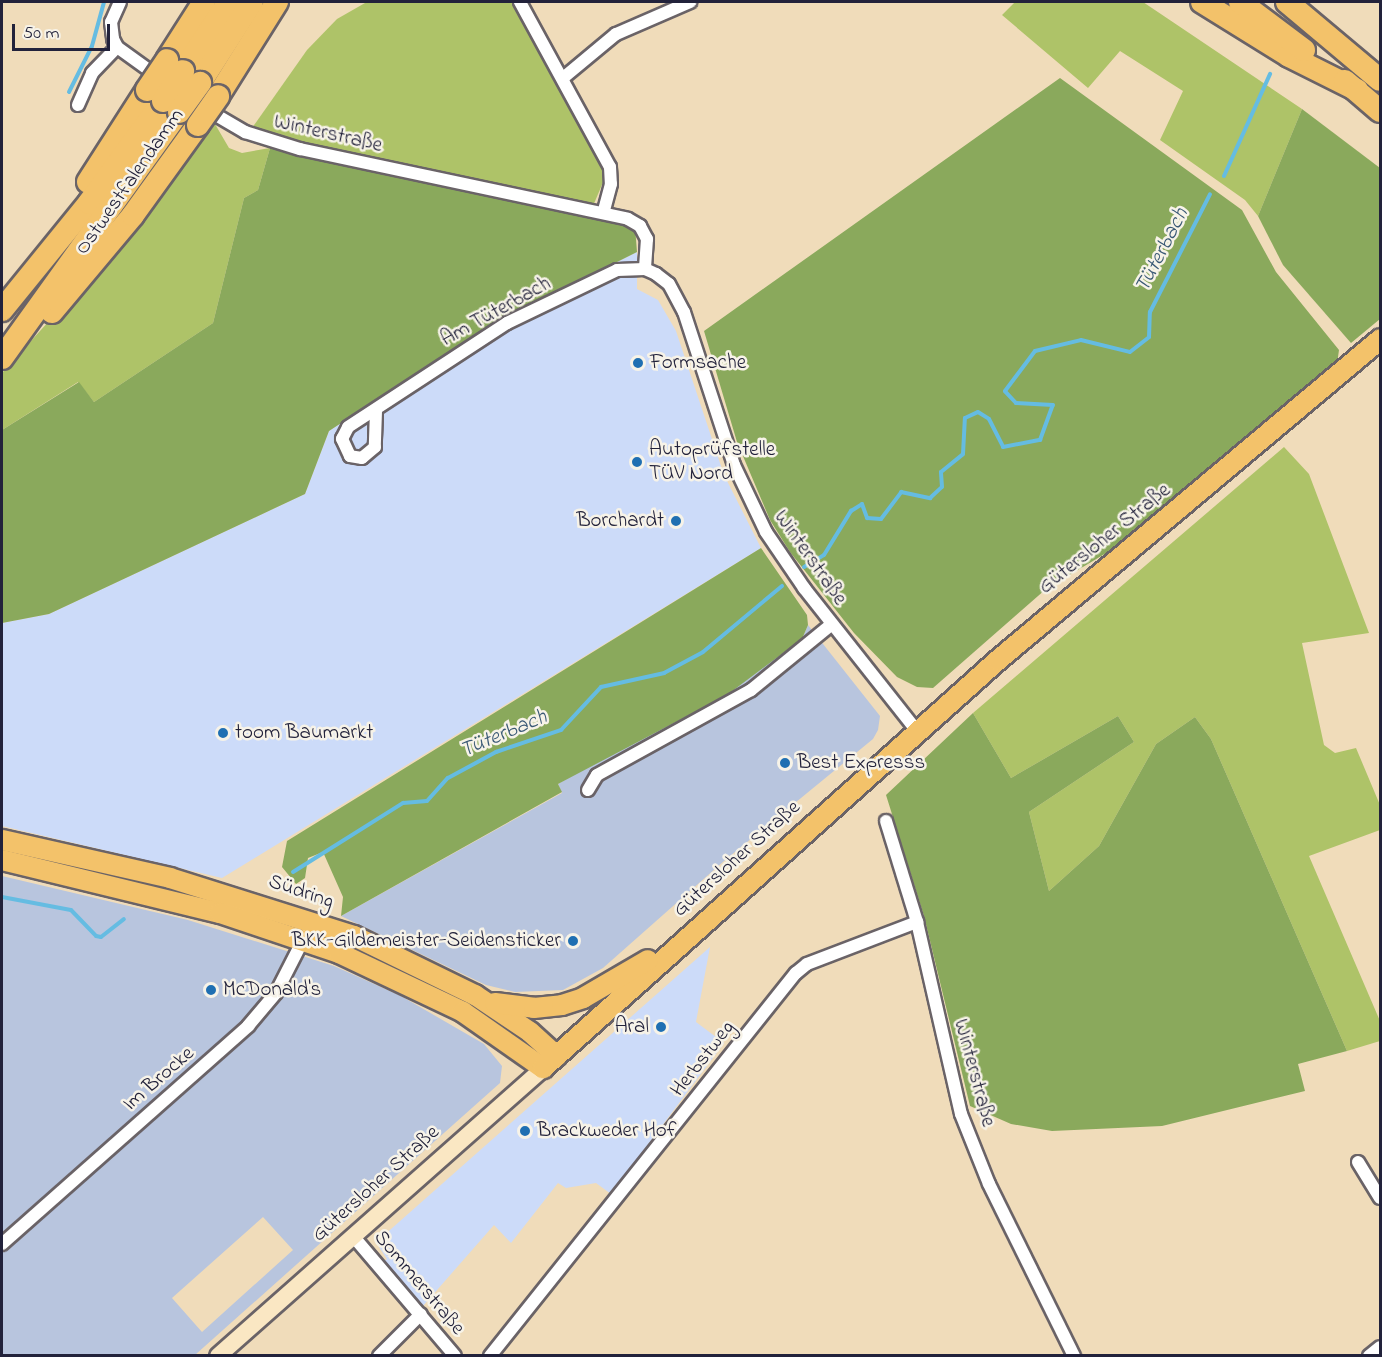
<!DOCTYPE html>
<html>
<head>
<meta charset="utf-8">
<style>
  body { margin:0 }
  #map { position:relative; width:1382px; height:1357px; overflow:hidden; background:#f0dcba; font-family:"Indie Flower",sans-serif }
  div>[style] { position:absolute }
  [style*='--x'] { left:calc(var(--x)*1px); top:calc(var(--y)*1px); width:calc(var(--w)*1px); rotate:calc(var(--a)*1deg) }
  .built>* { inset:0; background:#ccdbf9 }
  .industrial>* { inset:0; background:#b8c5de }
  .green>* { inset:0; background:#aec368 }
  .forest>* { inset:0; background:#8aa95c }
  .stream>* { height:4px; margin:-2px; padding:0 2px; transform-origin:2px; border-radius:2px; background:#65bce2 }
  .roads { filter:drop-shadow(2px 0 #6a6367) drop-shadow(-2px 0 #6a6367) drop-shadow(0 2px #6a6367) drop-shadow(0 -2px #6a6367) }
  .street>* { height:12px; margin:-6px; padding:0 6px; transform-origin:6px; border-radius:6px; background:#fff }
  .secondary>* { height:16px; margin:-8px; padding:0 8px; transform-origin:8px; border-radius:8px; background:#fae7c3 }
  .primary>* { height:20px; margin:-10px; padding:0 10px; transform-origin:10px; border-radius:10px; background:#f3c26a }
  .highway>* { height:22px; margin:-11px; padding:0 11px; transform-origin:11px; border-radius:11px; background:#f3c26a }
  .bridges { filter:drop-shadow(2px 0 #6a6367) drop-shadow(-2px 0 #6a6367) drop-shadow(0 2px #6a6367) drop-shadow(0 -2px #6a6367) }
  .highway-bridge>* { height:22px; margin:-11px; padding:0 11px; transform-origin:11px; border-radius:11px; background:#f3c26a }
  .dots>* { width:16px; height:16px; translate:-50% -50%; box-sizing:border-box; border:3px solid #f7f3e8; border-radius:50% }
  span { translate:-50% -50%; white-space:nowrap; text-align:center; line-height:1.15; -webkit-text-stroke:5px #f7f3e8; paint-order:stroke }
  .street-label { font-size:21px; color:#22223b }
  .poi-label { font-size:21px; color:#22223b }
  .left { translate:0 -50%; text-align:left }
  .right { translate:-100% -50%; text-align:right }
  .water-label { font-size:22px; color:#395875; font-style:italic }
  .frame { position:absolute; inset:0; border:3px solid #22223b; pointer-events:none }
  .scale { position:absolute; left:12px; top:24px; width:98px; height:27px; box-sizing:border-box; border:3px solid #22223b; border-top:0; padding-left:8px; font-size:18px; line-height:21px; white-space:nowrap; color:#22223b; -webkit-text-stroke:4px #f7f3e8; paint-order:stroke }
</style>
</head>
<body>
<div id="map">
  <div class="built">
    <i style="clip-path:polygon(637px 252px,637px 289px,658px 300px,676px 331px,724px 475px,761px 548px,222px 878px,2px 826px,2px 623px,49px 614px,305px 494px,329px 431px,491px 325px)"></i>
    <i style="clip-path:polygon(710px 947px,696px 1022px,724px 1043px,611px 1194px,596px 1183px,566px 1188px,558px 1183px,511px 1243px,494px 1225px,423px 1306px,384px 1261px,387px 1259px,379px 1247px,382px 1237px)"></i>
  </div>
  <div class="industrial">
    <i style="clip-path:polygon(808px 625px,880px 716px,878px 730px,873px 739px,724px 861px,603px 968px,563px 990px,515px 992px,486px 985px,341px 916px,562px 793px,558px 784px,802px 639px)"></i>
    <i style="clip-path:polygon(evenodd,2px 876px,188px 920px,334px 966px,401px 996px,484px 1044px,502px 1066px,500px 1083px,195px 1355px,2px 1355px,2px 876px,263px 1217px,293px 1250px,202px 1332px,172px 1298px,263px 1217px)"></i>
  </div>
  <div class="green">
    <i style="clip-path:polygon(514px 2px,603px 166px,604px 180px,593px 206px,334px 150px,252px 128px,307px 50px,337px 19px,365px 3px)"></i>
    <i style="clip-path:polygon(1015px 2px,1143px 2px,1302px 109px,1258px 216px,1245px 200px,1160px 140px,1183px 91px,1120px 51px,1088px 88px,1002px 15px)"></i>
    <i style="clip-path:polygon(215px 124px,229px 148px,242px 153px,270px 148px,258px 190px,244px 198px,213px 323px,94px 402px,78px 382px,2px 430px,2px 373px,163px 195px)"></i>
    <i style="clip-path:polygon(1284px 447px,1309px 474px,1369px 633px,1302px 643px,1324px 745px,1335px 753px,1356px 748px,1380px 805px,1380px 830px,1309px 856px,1380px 1021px,1380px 1041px,1347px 1051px,1211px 739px,1195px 717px,1156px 744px,1099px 846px,1049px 891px,1029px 812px,1134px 742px,1118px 716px,1011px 778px,973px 713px)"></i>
  </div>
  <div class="forest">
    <i style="clip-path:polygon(1060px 78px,1242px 210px,1276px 272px,1339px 350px,1337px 364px,1118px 546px,1046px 589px,933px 688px,917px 687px,897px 677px,854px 633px,790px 552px,770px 520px,737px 442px,704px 331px)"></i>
    <i style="clip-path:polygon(1302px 109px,1380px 168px,1380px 319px,1351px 343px,1283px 265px,1258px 216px)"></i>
    <i style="clip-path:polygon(270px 148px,635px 227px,637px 252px,491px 325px,329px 431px,305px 494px,49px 614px,2px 623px,2px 430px,79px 382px,94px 402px,213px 323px,244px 198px,258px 190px)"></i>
    <i style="clip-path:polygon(761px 548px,807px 615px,808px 625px,802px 639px,727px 695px,558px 784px,562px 792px,341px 916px,343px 897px,323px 852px,308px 858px,305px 878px,296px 884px,282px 867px,287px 841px)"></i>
    <i style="clip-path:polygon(973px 713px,1011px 778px,1118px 716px,1134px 742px,1029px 812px,1049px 891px,1099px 846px,1156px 744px,1195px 717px,1211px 739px,1347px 1051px,1298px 1064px,1305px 1091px,1162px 1126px,1052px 1131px,1011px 1124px,970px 1106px,924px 916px,886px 795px)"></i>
  </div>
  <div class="stream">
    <i style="--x:69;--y:92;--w:51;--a:-63.4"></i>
    <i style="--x:92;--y:46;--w:46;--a:-74.7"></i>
    <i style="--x:1224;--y:176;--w:112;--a:-65.7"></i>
    <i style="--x:804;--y:567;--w:23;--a:-31"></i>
    <i style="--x:824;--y:555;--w:52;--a:-58.5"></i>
    <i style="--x:851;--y:511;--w:13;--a:-32"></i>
    <i style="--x:862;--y:504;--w:15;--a:70"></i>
    <i style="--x:867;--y:518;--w:14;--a:4"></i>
    <i style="--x:881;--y:519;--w:34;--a:-53"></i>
    <i style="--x:901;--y:492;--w:30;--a:12"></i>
    <i style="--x:930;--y:498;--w:16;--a:-43"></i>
    <i style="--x:942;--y:487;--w:15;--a:-94"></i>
    <i style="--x:941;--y:472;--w:28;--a:-39"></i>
    <i style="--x:963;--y:454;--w:36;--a:-87"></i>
    <i style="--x:965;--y:418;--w:14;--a:-25"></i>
    <i style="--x:978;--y:412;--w:13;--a:32"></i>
    <i style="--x:989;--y:419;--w:31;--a:63"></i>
    <i style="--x:1003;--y:447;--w:38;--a:-11"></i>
    <i style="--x:1040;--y:440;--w:37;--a:-70"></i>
    <i style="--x:1053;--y:405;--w:37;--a:-177"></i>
    <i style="--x:1016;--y:403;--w:16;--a:-133"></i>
    <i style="--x:1005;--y:391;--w:50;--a:-53.1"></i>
    <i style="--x:1035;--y:351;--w:47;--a:-13.4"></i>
    <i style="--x:1081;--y:340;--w:50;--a:13.8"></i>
    <i style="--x:1130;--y:352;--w:24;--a:-38"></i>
    <i style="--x:1149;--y:337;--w:25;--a:-88"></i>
    <i style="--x:1150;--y:312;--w:132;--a:-63"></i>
    <i style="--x:293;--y:872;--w:130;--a:-32.1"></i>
    <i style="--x:403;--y:803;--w:24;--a:-5"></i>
    <i style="--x:427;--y:801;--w:31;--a:-48"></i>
    <i style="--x:448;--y:778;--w:55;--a:-28.4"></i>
    <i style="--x:496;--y:752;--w:69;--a:-18.7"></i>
    <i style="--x:561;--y:730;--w:59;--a:-47.1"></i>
    <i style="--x:601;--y:687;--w:65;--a:-12.5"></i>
    <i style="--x:664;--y:673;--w:44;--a:-28.3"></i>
    <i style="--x:703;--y:652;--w:103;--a:-39.9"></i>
    <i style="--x:2;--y:897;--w:70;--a:10.7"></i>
    <i style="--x:71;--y:910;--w:36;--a:46"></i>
    <i style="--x:96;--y:936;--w:5;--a:11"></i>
    <i style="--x:101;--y:937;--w:29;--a:-38"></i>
  </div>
  <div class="roads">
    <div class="street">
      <i style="--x:120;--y:2;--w:22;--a:114"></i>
      <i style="--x:111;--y:22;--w:17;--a:83"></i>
      <i style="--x:113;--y:39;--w:9;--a:63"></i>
      <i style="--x:117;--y:47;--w:53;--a:35.8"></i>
      <i style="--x:520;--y:2;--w:188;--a:61.4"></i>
      <i style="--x:610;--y:167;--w:17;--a:87"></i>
      <i style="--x:611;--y:184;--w:30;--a:105"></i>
      <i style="--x:563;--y:78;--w:69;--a:-39.7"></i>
      <i style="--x:616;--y:34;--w:81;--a:-23.4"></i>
      <i style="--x:78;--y:105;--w:35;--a:-66"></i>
      <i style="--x:92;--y:73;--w:36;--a:-46"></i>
      <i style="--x:204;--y:108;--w:48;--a:30.3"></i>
      <i style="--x:245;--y:132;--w:58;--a:17.2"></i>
      <i style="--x:300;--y:149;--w:335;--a:12"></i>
      <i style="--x:628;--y:219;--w:14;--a:30"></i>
      <i style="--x:640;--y:226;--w:15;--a:62"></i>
      <i style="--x:647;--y:239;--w:30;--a:94"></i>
      <i style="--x:376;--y:411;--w:36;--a:92"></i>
      <i style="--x:375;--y:447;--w:17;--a:140"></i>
      <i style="--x:362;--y:458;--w:12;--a:-171"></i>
      <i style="--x:350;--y:456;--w:19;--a:-115"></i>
      <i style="--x:342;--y:439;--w:13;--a:-63"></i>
      <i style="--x:348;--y:427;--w:190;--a:-33.2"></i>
      <i style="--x:507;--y:323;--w:122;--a:-25.7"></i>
      <i style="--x:617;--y:270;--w:28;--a:-2"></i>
      <i style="--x:645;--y:269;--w:12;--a:24"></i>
      <i style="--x:656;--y:274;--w:16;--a:38"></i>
      <i style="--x:669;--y:284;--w:32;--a:62"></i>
      <i style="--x:684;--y:312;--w:161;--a:71.9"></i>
      <i style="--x:734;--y:465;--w:74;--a:64.5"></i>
      <i style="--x:766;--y:532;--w:68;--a:55.8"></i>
      <i style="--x:804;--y:588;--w:182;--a:51.7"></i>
      <i style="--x:588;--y:790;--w:17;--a:-59"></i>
      <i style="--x:597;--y:775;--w:176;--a:-28.9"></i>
      <i style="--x:751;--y:690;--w:104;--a:-39.2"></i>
      <i style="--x:886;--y:821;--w:106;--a:72.9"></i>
      <i style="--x:917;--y:922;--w:197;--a:77.1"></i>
      <i style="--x:961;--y:1114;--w:75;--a:68.2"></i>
      <i style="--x:989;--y:1184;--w:192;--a:63.7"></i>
      <i style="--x:1358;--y:1162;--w:42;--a:58.6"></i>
      <i style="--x:353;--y:1236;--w:157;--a:49.6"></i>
      <i style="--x:2;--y:1244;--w:329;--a:-41.5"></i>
      <i style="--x:248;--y:1026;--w:43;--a:-49.7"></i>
      <i style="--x:276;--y:993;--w:64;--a:-63"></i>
      <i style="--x:379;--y:1356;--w:59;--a:-45"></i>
      <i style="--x:490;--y:1356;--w:490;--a:-51.4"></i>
      <i style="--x:796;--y:973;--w:14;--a:-39"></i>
      <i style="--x:807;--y:964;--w:118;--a:-20.9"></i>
      <i style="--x:1369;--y:1356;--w:14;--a:-39"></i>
    </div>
    <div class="secondary">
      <i style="--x:218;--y:1356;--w:434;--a:-41.5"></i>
    </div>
    <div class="primary">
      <i style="--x:2;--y:840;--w:172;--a:12.7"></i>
      <i style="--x:170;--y:878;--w:193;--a:17.5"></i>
      <i style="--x:354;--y:936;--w:135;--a:26"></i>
      <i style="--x:475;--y:995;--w:66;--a:33.9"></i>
      <i style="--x:530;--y:1032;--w:36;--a:42"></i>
      <i style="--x:2;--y:860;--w:224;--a:13.7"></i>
      <i style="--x:220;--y:913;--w:126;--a:18.6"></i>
      <i style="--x:339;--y:953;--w:137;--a:25.4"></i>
      <i style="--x:463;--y:1012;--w:98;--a:35"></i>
      <i style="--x:543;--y:1068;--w:611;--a:-41.88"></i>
      <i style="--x:998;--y:660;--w:499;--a:-40"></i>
      <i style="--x:495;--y:1003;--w:39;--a:7"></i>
      <i style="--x:534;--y:1008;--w:28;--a:-6"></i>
      <i style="--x:562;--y:1005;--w:22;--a:-18"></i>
      <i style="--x:583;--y:998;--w:75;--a:-30.3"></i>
    </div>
    <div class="highway">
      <i style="--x:1202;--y:2;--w:102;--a:31.8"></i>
      <i style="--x:1289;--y:56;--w:76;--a:26.6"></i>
      <i style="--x:1240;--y:2;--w:80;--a:36.9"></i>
      <i style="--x:1287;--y:2;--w:121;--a:40"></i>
      <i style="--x:167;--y:60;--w:69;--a:-57.5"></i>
      <i style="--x:183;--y:71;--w:83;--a:-56.3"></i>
      <i style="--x:1345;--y:81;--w:46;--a:40.6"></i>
      <i style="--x:200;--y:83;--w:96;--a:-57.3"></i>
      <i style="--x:218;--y:96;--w:111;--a:-57.9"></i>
      <i style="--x:88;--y:182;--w:109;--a:-57.3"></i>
      <i style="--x:2;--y:310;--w:138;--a:-50.9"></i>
      <i style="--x:89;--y:203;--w:126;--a:-54"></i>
      <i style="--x:52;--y:312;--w:126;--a:-50.1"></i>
      <i style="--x:133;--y:215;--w:111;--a:-54.2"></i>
      <i style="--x:2;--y:358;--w:303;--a:-54.3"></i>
    </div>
  </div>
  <div class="bridges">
    <div class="highway-bridge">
      <i style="--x:147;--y:90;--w:36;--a:-56"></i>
      <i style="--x:163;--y:101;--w:36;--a:-56"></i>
      <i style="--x:179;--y:112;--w:36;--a:-54"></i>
      <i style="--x:198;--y:125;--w:35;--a:-55"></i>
    </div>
  </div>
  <div class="dots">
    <i style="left:638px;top:363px;background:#1f6fb2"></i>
    <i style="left:637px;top:462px;background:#1f6fb2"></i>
    <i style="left:676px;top:521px;background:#1f6fb2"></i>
    <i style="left:223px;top:733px;background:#1f6fb2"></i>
    <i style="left:785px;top:763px;background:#1f6fb2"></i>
    <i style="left:573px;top:941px;background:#1f6fb2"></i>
    <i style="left:211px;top:990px;background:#1f6fb2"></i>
    <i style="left:661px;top:1027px;background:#1f6fb2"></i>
    <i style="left:525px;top:1131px;background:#1f6fb2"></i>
  </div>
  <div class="street-label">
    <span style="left:328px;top:134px;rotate:13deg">Winterstraße</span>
    <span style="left:130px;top:182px;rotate:-55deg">Ostwestfalendamm</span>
    <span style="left:496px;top:312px;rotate:-29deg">Am Tüterbach</span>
    <span style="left:1105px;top:539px;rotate:-39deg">Gütersloher Straße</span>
    <span style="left:810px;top:558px;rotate:55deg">Winterstraße</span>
    <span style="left:737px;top:859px;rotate:-42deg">Gütersloher Straße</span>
    <span style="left:301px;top:892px;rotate:19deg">Südring</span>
    <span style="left:703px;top:1059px;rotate:-52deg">Herbstweg</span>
    <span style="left:974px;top:1073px;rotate:75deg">Winterstraße</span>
    <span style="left:159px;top:1079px;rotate:-41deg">Im Brocke</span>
    <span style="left:376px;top:1184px;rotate:-42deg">Gütersloher Straße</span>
    <span style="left:419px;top:1283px;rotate:50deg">Sommerstraße</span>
  </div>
  <div class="poi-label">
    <span class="left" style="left:650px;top:363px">Formsache</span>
    <span class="left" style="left:649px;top:462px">Autoprüfstelle<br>TÜV Nord</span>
    <span class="right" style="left:664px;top:521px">Borchardt</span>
    <span class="left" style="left:235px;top:733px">toom Baumarkt</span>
    <span class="left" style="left:797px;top:763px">Best Expresss</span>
    <span class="right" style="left:561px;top:941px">BKK-Gildemeister-Seidensticker</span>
    <span class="left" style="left:223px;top:990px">McDonald's</span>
    <span class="right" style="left:649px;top:1027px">Aral</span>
    <span class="left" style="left:537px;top:1131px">Brackweder Hof</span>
  </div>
  <div class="water-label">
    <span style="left:1163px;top:251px;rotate:-63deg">Tüterbach</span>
    <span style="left:504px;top:735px;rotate:-23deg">Tüterbach</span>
  </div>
  <div class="frame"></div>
  <div class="scale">50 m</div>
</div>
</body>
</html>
